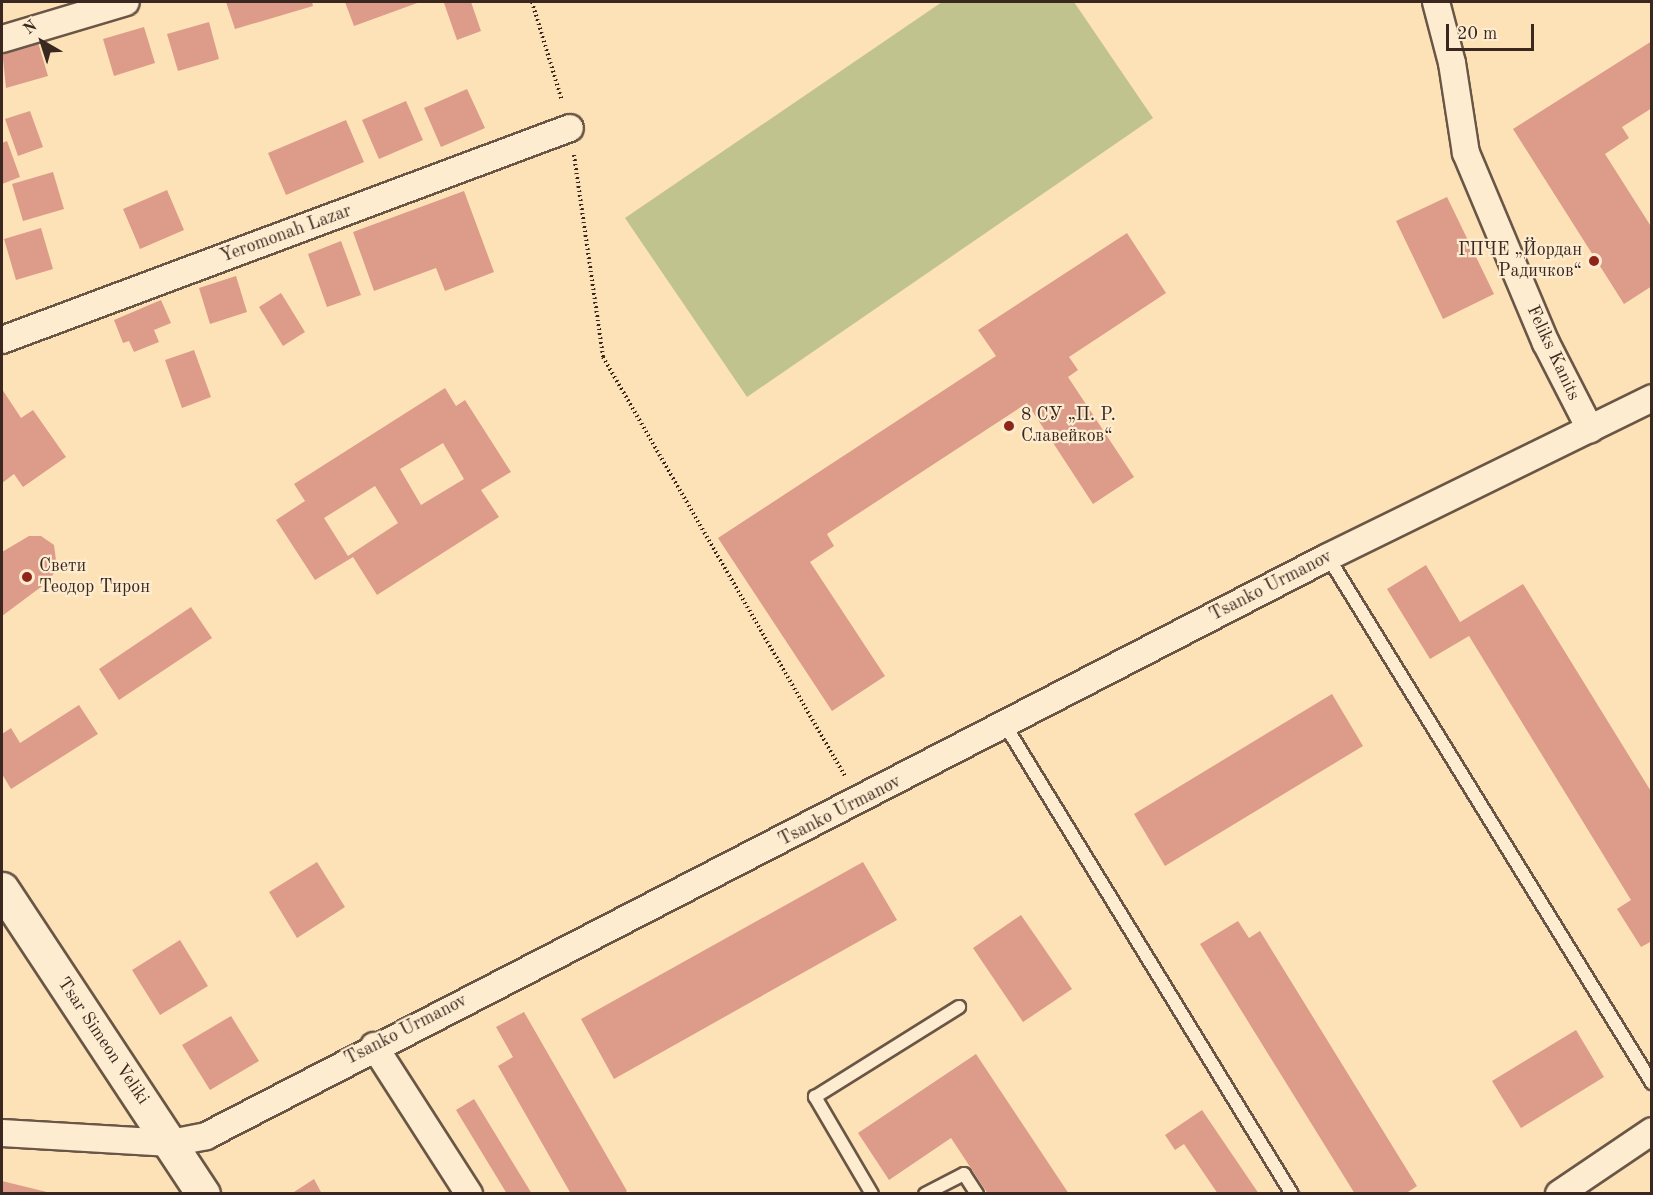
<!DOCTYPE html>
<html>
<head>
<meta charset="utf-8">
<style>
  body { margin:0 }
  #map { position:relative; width:1653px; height:1195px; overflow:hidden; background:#fde2b7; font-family:"Old Standard TT",serif }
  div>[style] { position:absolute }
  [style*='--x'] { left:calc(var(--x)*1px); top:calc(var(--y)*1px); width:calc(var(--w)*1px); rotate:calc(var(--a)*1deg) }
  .green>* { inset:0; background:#c0c38e }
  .building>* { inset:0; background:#dd9b8a }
  .path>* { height:4px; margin-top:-2px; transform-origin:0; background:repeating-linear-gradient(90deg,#392720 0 1.5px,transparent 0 4.5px) }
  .roads { filter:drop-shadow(2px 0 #6a5646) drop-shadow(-2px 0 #6a5646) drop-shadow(0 2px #6a5646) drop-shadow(0 -2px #6a5646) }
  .service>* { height:12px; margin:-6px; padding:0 6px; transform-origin:6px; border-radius:6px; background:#feecd0 }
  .minor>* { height:26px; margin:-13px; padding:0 13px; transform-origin:13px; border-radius:13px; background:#feecd0 }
  .secondary>* { height:33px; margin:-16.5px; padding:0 16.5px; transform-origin:16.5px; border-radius:16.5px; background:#feecd0 }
  .dots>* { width:16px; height:16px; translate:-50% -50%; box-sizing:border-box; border:3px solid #feecd0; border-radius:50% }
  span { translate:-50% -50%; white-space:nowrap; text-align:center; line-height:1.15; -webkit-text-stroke:4.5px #feecd0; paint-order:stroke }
  .street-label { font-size:18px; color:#392720 }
  .poi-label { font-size:18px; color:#392720 }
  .right { translate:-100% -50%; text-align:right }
  .left { translate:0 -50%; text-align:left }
  .frame { position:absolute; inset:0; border:3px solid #392720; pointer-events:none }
  .north { position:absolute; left:12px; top:12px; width:60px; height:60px; -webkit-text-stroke:4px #feecd0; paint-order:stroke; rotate:321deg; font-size:16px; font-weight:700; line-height:24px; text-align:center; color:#392720 }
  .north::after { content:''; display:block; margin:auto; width:21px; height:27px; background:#392720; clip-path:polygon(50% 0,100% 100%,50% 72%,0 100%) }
  .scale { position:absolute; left:1446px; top:24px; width:88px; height:27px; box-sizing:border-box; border:3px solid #392720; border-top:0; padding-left:8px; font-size:18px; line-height:21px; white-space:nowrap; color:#392720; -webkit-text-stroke:4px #feecd0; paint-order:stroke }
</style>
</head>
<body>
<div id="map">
  <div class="green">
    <i style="clip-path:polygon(942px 2px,1074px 2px,1153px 118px,747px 397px,625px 218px)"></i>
  </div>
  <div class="building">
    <i style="clip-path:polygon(226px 2px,312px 2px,313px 6px,235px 29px)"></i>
    <i style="clip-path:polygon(345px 2px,420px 2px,354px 26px)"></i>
    <i style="clip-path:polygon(449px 2px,471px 2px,481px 31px,457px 40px,444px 3px)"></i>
    <i style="clip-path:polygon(209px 22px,219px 59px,178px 71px,167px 34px)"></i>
    <i style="clip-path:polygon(144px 27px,155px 63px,114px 76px,103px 39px)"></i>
    <i style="clip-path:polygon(37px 39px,48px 76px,6px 88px,2px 49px)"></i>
    <i style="clip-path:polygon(1652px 41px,1652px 108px,1622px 127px,1629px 138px,1605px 154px,1652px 228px,1652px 286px,1624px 304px,1513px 129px)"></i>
    <i style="clip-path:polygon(467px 89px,485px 128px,441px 147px,424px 108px)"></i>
    <i style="clip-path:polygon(406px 101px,423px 140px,379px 159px,362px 120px)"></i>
    <i style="clip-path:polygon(30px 111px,43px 147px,18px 156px,5px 119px)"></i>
    <i style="clip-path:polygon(346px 120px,364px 162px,286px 195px,268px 153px)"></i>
    <i style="clip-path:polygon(7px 141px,20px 177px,2px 184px,2px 143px)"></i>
    <i style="clip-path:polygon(53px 172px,64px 209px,23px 221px,12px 184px)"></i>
    <i style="clip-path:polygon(167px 190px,184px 230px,140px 249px,123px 209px)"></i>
    <i style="clip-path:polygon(464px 191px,494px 272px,445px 291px,436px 268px,374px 291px,353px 232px)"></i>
    <i style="clip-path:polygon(1447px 197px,1494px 294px,1443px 319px,1396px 221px)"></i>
    <i style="clip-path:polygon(41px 228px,53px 269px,16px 280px,4px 239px)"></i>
    <i style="clip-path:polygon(1127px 233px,1166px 293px,1069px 357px,1078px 370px,1068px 377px,1134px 477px,1093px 504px,1027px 403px,827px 534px,834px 546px,810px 562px,885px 676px,832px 711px,718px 538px,996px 356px,978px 330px)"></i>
    <i style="clip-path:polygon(341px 241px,361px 295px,327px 307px,308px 254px)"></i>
    <i style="clip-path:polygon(236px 276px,247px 312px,210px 324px,199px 288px)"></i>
    <i style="clip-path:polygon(281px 293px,305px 332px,283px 346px,259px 307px)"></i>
    <i style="clip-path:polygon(161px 300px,171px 323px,154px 330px,159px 342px,134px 352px,129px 341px,123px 343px,114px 320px)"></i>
    <i style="clip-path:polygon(194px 350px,211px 397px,182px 408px,165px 360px)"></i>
    <i style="clip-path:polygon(evenodd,445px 388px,456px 406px,465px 400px,511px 472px,481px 490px,499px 517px,377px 595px,353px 557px,315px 580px,276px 520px,305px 501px,294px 484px,445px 388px,443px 443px,464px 479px,421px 505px,400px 469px,443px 443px,445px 388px,375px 486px,398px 523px,348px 556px,324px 518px,375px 486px)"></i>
    <i style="clip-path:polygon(2px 389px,21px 418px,33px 410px,66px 457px,23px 487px,14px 474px,2px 483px)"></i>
    <i style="clip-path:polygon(29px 536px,41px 536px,54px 545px,57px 568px,49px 581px,2px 616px,2px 552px)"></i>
    <i style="clip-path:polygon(1426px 565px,1460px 622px,1523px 584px,1652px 793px,1652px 941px,1641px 947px,1617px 909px,1631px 900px,1469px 636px,1430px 659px,1387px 589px)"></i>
    <i style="clip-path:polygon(191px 607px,212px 638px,119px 700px,99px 669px)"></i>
    <i style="clip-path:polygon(1332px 694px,1363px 746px,1165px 866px,1134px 814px)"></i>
    <i style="clip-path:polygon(79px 705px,98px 734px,11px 789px,2px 774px,2px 734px,11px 728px,20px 743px)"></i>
    <i style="clip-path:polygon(317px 862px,345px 907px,297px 938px,269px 892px)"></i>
    <i style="clip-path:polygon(863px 862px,897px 920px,614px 1079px,581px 1019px)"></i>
    <i style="clip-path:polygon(1021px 915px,1072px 989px,1023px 1022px,973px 948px)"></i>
    <i style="clip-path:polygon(1238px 921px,1249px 938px,1260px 931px,1417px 1186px,1405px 1194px,1355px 1194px,1200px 944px)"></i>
    <i style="clip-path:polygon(180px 940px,208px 986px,160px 1015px,132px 970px)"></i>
    <i style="clip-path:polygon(524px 1012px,627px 1191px,623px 1194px,571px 1194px,498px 1066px,513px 1057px,496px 1027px)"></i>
    <i style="clip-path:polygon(231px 1016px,259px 1061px,210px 1090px,182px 1045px)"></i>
    <i style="clip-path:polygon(1576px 1030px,1604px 1077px,1521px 1128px,1492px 1081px)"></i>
    <i style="clip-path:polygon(976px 1054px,1069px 1194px,988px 1194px,951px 1138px,889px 1180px,858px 1133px)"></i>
    <i style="clip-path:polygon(474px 1099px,532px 1194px,507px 1194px,456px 1110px)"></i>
    <i style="clip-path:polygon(1202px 1110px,1259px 1194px,1218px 1194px,1184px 1144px,1175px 1150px,1165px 1135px)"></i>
    <i style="clip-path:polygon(314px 1179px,322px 1194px,291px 1194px)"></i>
    <i style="clip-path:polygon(2px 1181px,51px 1193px,51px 1194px,2px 1194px)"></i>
  </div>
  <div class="path">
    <i style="--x:532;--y:2;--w:103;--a:73.1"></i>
    <i style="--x:574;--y:155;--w:204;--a:81.8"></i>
    <i style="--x:603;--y:357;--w:485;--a:60"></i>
  </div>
  <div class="roads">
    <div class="service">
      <i style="--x:1328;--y:557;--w:618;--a:58.37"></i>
      <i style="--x:1005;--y:725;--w:550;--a:58.54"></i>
      <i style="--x:872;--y:1194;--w:113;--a:-120.4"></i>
      <i style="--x:815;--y:1097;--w:170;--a:-32"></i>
      <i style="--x:925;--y:1194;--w:44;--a:-27.1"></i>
      <i style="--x:964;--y:1174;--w:24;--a:57"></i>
    </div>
    <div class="minor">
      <i style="--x:1436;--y:2;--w:63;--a:75.3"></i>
      <i style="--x:1452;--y:63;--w:91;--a:81.2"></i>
      <i style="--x:1466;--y:153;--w:206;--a:67.2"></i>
      <i style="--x:1546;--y:343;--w:97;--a:62.9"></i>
      <i style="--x:2;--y:39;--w:129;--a:-16.6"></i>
      <i style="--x:2;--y:340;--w:606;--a:-20.47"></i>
      <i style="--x:374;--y:1046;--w:176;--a:57.3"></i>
      <i style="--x:2;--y:1133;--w:169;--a:3.4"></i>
      <i style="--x:171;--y:1143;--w:36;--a:-11"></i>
      <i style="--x:206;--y:1136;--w:1263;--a:-27.3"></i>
      <i style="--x:1328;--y:557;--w:361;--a:-26.1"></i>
      <i style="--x:1559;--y:1194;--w:112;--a:-34.1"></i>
    </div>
    <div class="secondary">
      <i style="--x:2;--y:889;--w:365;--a:56.6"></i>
    </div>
  </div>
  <div class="dots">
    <i style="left:1594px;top:261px;background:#8f2418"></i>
    <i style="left:1009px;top:426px;background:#8f2418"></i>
    <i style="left:27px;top:577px;background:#8f2418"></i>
  </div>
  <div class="street-label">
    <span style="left:286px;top:234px;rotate:-20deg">Yeromonah Lazar</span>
    <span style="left:1553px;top:353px;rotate:65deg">Feliks Kanits</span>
    <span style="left:1271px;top:586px;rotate:-27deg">Tsanko Urmanov</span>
    <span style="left:840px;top:811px;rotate:-27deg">Tsanko Urmanov</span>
    <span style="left:406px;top:1030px;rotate:-27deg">Tsanko Urmanov</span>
    <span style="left:103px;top:1041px;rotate:56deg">Tsar Simeon Veliki</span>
  </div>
  <div class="poi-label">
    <span class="right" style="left:1582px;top:261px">ГПЧЕ „Йордан<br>Радичков“</span>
    <span class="left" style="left:1021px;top:426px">8 СУ „П. Р.<br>Славейков“</span>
    <span class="left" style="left:39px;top:577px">Свети<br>Теодор Тирон</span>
  </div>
  <div class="frame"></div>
  <div class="north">N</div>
  <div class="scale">20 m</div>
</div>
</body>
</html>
